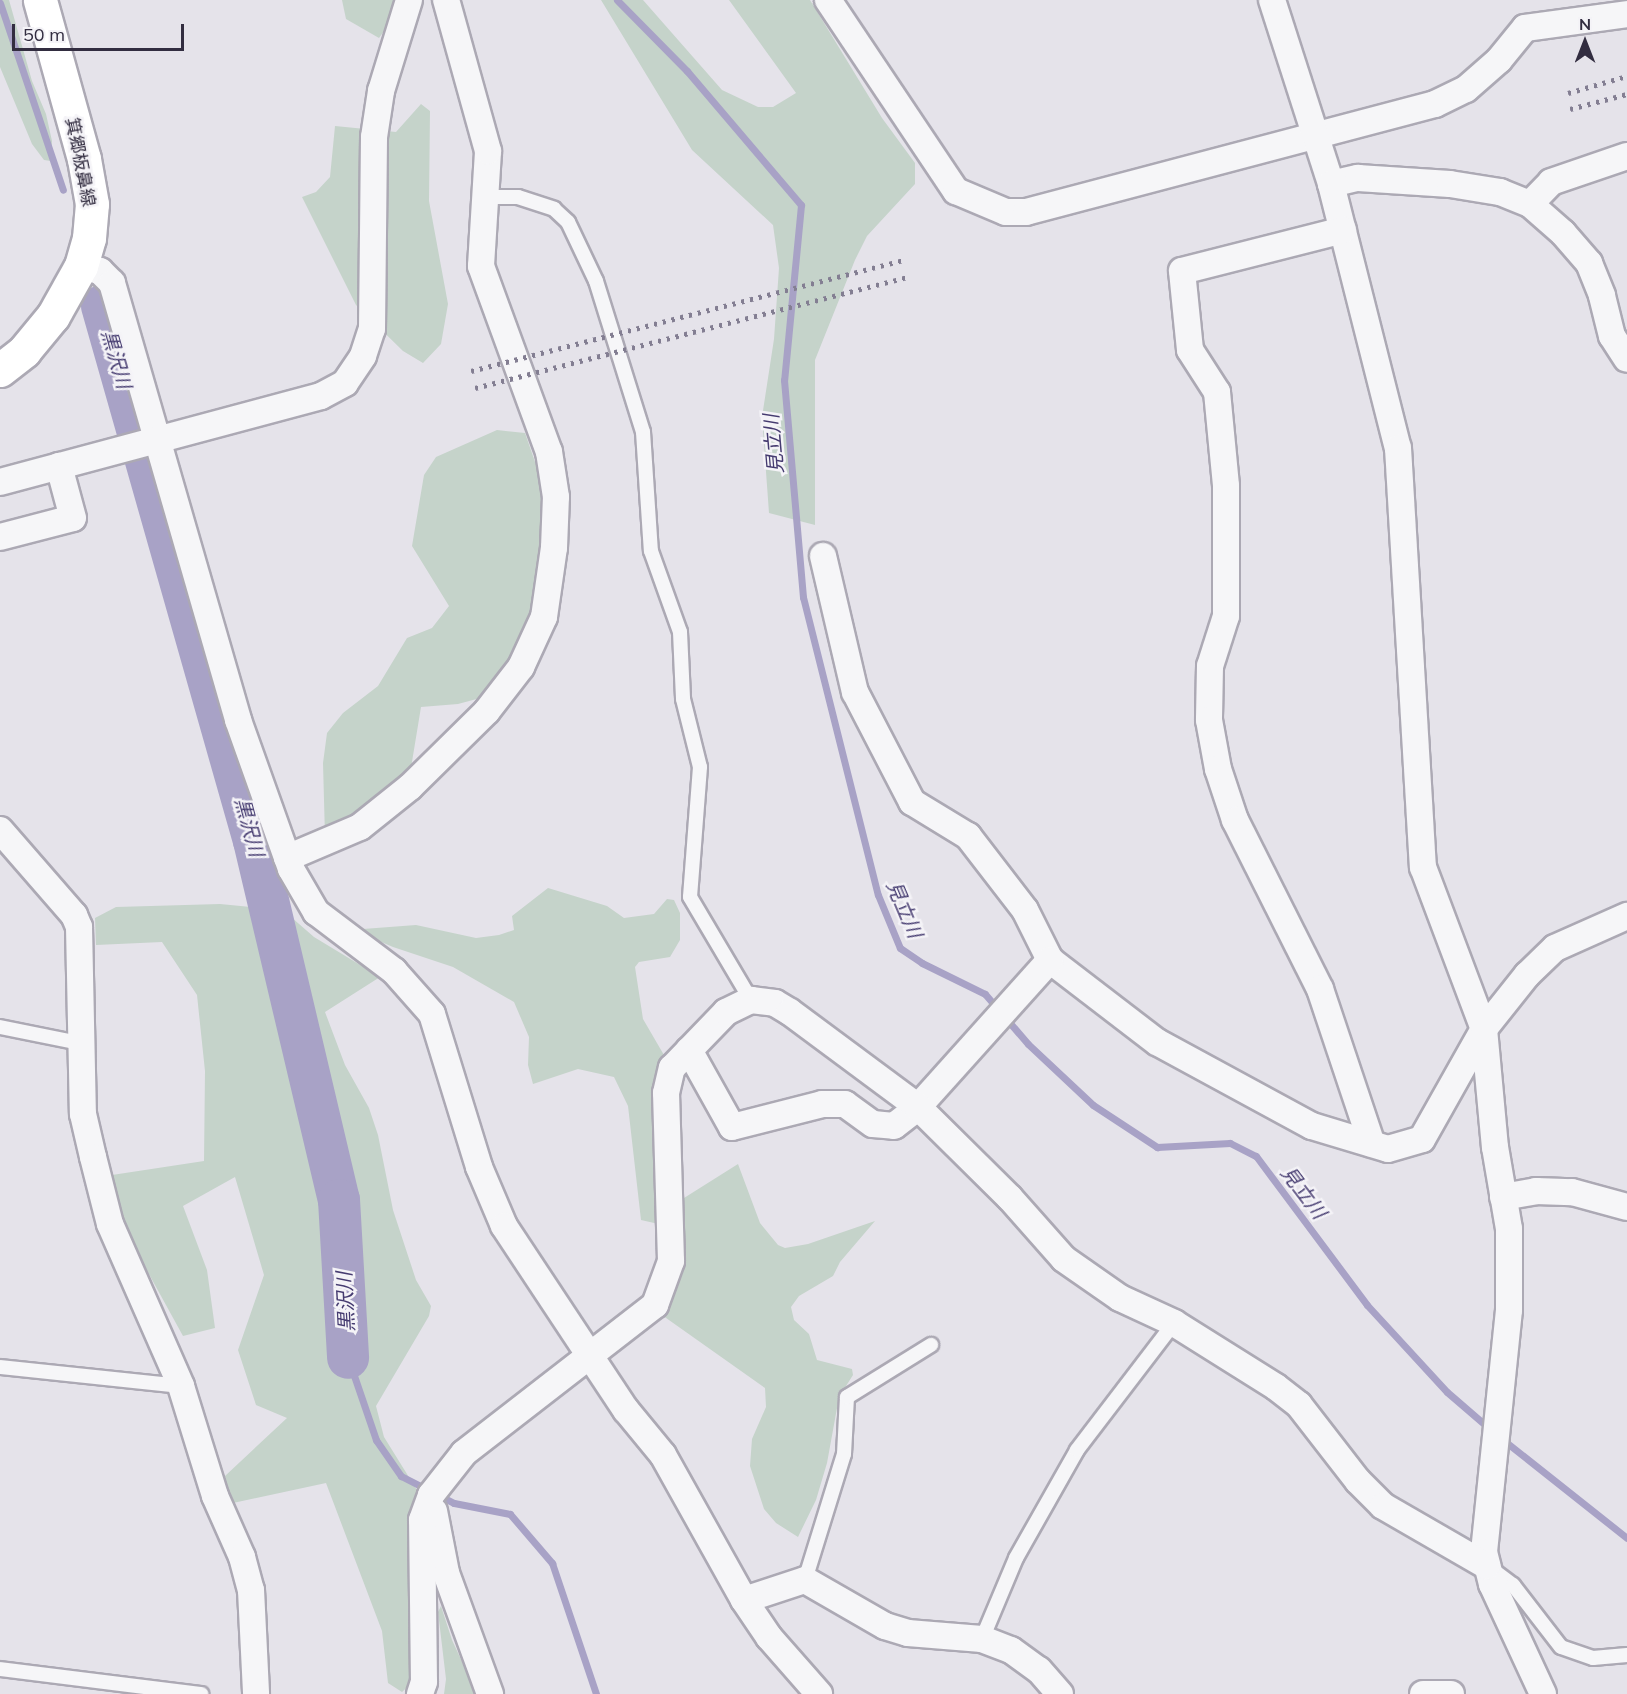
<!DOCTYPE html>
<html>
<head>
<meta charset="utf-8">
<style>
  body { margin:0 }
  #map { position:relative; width:1627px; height:1694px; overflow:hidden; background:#e5e3ea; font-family:Mulish,"Noto Sans JP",sans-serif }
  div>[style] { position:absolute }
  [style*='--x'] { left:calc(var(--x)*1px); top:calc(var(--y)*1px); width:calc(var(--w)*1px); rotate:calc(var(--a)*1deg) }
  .green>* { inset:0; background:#c5d3ca }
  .stream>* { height:7px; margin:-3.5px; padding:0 3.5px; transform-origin:3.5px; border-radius:3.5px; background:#a8a2c6 }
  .river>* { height:42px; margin:-21px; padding:0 21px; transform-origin:21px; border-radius:21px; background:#a8a2c6 }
  .roads { filter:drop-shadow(2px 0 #aca9b4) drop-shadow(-2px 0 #aca9b4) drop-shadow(0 2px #aca9b4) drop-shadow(0 -2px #aca9b4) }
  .lane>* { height:14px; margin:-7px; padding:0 7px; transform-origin:7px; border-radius:7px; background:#f6f6f8 }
  .street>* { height:26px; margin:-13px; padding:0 13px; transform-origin:13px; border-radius:13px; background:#f6f6f8 }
  .secondary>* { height:33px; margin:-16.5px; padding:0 16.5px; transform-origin:16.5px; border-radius:16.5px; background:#fff }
  .rail>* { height:4.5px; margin-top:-2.25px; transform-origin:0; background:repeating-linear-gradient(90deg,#837e92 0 3px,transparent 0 9px) }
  span { translate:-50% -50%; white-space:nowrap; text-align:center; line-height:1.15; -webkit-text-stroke:5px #f4f3f7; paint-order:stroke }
  .street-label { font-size:18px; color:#322d40 }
  .water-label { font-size:20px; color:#453b70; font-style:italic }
  .north { position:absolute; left:1555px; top:12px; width:60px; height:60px; -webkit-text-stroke:4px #f4f3f7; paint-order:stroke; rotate:0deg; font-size:16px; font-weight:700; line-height:24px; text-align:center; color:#322d40 }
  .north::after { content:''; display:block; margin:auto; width:21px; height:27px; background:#322d40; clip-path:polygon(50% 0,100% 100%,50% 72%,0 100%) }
  .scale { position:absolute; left:12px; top:24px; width:172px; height:27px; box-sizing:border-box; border:3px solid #322d40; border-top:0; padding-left:8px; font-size:18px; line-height:21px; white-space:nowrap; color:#322d40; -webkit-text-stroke:4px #f4f3f7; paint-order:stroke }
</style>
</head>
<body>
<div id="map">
  <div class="green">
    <i style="clip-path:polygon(0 0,9px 0,32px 81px,46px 114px,52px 141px,51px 161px,44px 160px,32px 144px,0 67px)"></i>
    <i style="clip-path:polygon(342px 0,397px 0,390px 23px,379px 38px,346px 19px)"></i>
    <i style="clip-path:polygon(601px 0,643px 0,722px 90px,758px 107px,773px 107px,796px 93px,729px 0,810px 0,882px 118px,915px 163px,915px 184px,867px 236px,855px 260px,815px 360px,815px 525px,769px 513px,762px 417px,774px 339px,779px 268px,773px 225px,692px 150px)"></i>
    <i style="clip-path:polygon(421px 104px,430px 111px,429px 201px,448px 304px,441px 344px,423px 363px,403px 351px,356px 305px,302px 197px,316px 192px,330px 177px,335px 126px,396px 132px)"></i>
    <i style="clip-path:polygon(497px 430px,525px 433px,543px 485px,546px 545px,530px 617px,502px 675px,484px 697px,458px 704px,421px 707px,411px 768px,380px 799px,325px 837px,323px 763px,327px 733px,343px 713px,378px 686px,407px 638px,432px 628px,449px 606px,412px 546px,424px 475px,436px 457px)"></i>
    <i style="clip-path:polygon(548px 888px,607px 906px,624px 918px,654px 914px,667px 899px,674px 900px,680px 913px,680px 940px,670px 957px,639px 962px,635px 967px,643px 1019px,668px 1062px,663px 1225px,641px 1220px,628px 1106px,614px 1077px,578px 1069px,533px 1084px,528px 1065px,529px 1037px,514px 1002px,453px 967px,393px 947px,365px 935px,363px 929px,416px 925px,476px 938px,499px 935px,514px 930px,512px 916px)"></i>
    <i style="clip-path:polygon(220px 904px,283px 910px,314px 937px,380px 977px,325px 1012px,345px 1065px,369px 1108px,378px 1135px,393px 1210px,416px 1280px,431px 1306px,429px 1316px,376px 1406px,384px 1437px,420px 1495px,415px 1680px,402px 1692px,388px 1683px,382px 1631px,326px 1483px,233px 1503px,228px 1495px,225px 1476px,287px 1418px,256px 1405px,238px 1350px,264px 1275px,235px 1177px,183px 1206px,207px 1270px,215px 1328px,183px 1336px,122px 1225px,112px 1175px,204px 1161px,205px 1071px,197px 995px,162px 942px,96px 945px,95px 918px,116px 907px)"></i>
    <i style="clip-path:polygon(738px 1164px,760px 1223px,778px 1245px,785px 1248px,808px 1244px,875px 1221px,840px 1262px,833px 1276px,799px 1296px,791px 1307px,794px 1320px,809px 1334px,817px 1360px,852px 1369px,853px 1375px,839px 1397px,827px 1463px,816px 1500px,798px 1537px,776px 1523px,764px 1509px,750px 1466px,752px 1439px,766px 1407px,765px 1388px,659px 1313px,684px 1198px)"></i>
    <i style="clip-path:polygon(441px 1606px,452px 1640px,477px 1694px,444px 1694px,446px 1679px,438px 1612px)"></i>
  </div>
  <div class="stream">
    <i style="--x:617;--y:0;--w:100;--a:45.4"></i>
    <i style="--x:687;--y:71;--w:176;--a:49.6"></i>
    <i style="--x:801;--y:205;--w:176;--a:95.5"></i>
    <i style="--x:784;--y:380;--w:218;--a:85"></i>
    <i style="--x:803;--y:597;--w:307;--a:75.9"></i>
    <i style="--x:878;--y:895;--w:57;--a:67.5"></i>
    <i style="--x:900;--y:948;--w:27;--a:34"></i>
    <i style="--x:922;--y:963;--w:70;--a:26.2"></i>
    <i style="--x:985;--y:994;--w:66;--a:49.3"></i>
    <i style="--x:1028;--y:1044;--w:89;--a:43.2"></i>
    <i style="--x:1093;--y:1105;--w:77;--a:33.3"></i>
    <i style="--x:1157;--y:1147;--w:73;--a:-3.1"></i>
    <i style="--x:1230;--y:1143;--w:29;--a:27"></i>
    <i style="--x:1256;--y:1156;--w:186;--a:53.3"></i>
    <i style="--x:1367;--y:1305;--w:118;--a:47.4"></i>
    <i style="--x:1447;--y:1392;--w:58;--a:40.8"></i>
    <i style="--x:0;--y:3;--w:197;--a:71.4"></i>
    <i style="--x:348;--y:1358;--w:87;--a:71.1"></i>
    <i style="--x:376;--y:1440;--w:44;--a:55.2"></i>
    <i style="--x:401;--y:1476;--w:59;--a:27"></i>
    <i style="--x:454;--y:1503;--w:57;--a:11.1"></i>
    <i style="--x:510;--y:1514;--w:65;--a:49.4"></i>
    <i style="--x:552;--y:1563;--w:138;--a:71.4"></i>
    <i style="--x:1502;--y:1439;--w:159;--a:38.4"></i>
  </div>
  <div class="river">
    <i style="--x:102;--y:306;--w:556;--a:74.14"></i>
    <i style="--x:254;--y:841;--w:369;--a:76.7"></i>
    <i style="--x:339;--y:1200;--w:158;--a:86.7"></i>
  </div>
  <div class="roads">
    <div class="lane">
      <i style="--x:487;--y:197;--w:31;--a:0"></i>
      <i style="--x:518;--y:197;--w:38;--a:18"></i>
      <i style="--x:554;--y:209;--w:19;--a:43"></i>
      <i style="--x:568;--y:222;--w:65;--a:64.6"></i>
      <i style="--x:596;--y:281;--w:158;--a:72.7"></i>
      <i style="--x:643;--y:432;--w:119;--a:86.2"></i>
      <i style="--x:651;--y:551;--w:86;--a:70.3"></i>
      <i style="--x:680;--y:632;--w:67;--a:87.4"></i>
      <i style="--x:683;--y:699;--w:70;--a:76"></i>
      <i style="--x:700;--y:767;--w:130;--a:94.4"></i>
      <i style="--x:690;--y:897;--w:120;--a:59.4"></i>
      <i style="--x:0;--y:1027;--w:86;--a:11.4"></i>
      <i style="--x:0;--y:1367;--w:182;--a:6"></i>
      <i style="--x:1489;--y:1567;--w:30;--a:37"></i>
      <i style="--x:1513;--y:1585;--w:78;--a:52.3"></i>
      <i style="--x:1561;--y:1647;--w:34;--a:19"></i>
      <i style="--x:1593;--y:1658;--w:34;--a:-5"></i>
      <i style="--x:805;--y:1580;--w:132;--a:-72.8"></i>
      <i style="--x:844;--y:1454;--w:57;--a:-87"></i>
      <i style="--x:847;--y:1397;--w:99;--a:-31.8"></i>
      <i style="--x:982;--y:1639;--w:88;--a:-67.2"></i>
      <i style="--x:1016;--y:1558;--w:124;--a:-60.5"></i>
      <i style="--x:1077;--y:1450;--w:160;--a:-52.6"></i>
      <i style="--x:0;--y:1669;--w:203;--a:7.1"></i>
    </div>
    <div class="street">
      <i style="--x:828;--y:0;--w:230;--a:56.2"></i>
      <i style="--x:956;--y:191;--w:54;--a:22.8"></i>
      <i style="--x:1006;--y:212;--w:20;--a:0"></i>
      <i style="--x:1026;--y:212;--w:423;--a:-14.8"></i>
      <i style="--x:1435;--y:104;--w:34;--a:-26"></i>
      <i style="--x:1466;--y:89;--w:44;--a:-41.3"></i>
      <i style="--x:1499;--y:60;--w:41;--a:-50.9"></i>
      <i style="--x:1525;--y:28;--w:103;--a:-7.8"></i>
      <i style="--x:1272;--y:0;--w:193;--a:72.2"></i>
      <i style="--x:1331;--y:184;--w:272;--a:75.8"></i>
      <i style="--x:1398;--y:448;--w:420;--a:86.6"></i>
      <i style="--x:1423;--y:867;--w:173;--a:69.4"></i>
      <i style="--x:1484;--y:1029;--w:119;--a:84.7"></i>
      <i style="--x:1495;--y:1147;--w:83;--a:80.3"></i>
      <i style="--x:1509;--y:1229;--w:81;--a:90"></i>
      <i style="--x:1509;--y:1310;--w:243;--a:95.9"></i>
      <i style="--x:1484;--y:1552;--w:33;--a:76"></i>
      <i style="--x:1492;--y:1584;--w:121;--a:65.1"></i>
      <i style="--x:1331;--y:184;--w:28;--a:-13"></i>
      <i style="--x:1358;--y:178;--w:92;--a:3.7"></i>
      <i style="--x:1450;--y:184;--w:51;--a:9.1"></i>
      <i style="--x:1500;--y:192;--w:32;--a:22"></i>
      <i style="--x:1530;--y:204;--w:44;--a:41.3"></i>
      <i style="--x:1563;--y:233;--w:40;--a:49"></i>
      <i style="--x:1589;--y:263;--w:35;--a:68"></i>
      <i style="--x:1602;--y:296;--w:41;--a:76"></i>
      <i style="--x:1612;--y:336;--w:27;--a:57"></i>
      <i style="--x:1530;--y:204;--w:30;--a:-46"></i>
      <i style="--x:1551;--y:182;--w:80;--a:-18.9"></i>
      <i style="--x:1343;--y:230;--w:166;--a:165.7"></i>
      <i style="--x:1182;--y:271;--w:79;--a:84.2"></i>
      <i style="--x:1190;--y:350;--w:50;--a:57.3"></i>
      <i style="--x:1217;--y:392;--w:94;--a:84.5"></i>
      <i style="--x:1226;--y:486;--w:130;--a:90"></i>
      <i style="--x:1226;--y:616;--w:52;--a:107.7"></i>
      <i style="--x:1210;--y:666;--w:54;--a:91.1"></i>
      <i style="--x:1209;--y:720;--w:50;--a:79.6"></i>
      <i style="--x:1218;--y:769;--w:54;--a:71.6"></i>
      <i style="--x:1235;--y:820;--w:189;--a:63.3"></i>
      <i style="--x:1320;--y:989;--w:163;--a:71.5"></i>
      <i style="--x:81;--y:266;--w:20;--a:15"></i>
      <i style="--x:100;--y:271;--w:17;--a:45"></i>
      <i style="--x:112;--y:283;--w:455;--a:73.9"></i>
      <i style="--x:238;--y:720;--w:158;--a:70.4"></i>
      <i style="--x:291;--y:869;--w:50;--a:59.8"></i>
      <i style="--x:316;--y:912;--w:98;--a:37.1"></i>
      <i style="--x:394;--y:971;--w:57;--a:48.5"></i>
      <i style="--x:432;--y:1014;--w:160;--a:72.9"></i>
      <i style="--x:479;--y:1167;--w:64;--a:67"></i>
      <i style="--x:504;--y:1226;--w:221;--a:56.5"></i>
      <i style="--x:626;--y:1410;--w:58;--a:50.6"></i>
      <i style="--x:663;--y:1455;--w:166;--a:60.8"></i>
      <i style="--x:744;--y:1600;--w:45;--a:56"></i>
      <i style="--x:769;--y:1637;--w:76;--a:48.7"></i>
      <i style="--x:0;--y:482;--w:332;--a:-15"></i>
      <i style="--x:321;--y:396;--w:27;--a:-28"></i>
      <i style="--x:345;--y:383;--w:32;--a:-56"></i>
      <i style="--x:363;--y:356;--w:28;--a:-72"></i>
      <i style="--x:372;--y:329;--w:192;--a:-89.4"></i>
      <i style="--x:374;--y:137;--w:47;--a:-81.3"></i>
      <i style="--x:381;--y:91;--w:95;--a:-72.9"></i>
      <i style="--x:0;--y:537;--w:75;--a:-14.6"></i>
      <i style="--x:73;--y:518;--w:54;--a:-105.1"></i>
      <i style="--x:823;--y:556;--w:140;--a:76.8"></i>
      <i style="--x:855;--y:692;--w:124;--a:62.6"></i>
      <i style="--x:912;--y:802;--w:66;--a:31.3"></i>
      <i style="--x:968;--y:836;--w:93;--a:52.4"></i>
      <i style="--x:1025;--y:910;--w:56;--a:63.4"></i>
      <i style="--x:1050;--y:960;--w:135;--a:37.5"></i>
      <i style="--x:1157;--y:1042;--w:176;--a:28.5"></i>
      <i style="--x:1312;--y:1126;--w:79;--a:16.8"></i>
      <i style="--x:1388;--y:1149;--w:35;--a:-16"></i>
      <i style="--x:1422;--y:1139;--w:126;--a:-60.6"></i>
      <i style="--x:1484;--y:1029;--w:69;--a:-51.5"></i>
      <i style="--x:1527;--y:975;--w:39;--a:-44"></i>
      <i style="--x:1555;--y:948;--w:79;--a:-24"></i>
      <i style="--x:0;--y:830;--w:113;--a:49"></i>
      <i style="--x:74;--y:915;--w:13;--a:67"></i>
      <i style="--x:79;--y:927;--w:187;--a:88.8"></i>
      <i style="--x:83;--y:1114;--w:44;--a:76.9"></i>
      <i style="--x:93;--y:1157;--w:69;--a:75.8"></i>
      <i style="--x:110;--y:1224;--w:177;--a:66.3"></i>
      <i style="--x:181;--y:1386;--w:115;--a:72.8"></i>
      <i style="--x:215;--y:1496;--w:67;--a:66.1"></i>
      <i style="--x:242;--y:1557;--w:34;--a:75"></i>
      <i style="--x:251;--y:1590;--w:104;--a:87.2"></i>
      <i style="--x:287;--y:858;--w:79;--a:-23"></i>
      <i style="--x:360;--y:827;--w:64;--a:-38.7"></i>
      <i style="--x:410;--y:787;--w:108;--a:-44.6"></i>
      <i style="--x:487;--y:711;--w:56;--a:-52.3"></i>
      <i style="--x:521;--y:667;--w:55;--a:-65.3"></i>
      <i style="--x:544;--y:617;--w:70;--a:-81.8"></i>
      <i style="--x:554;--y:548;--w:51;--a:-87.8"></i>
      <i style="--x:556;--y:497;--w:46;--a:-98.8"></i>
      <i style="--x:549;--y:452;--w:198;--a:-110.1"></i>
      <i style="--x:481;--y:266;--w:115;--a:-86.5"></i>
      <i style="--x:488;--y:151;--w:157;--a:-105.5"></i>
      <i style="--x:689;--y:1050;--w:88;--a:60.8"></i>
      <i style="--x:732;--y:1127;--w:93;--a:-14.3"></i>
      <i style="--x:822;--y:1104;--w:23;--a:0"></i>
      <i style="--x:845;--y:1104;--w:34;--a:36"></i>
      <i style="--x:873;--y:1124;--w:21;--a:5"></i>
      <i style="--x:894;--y:1126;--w:31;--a:-38"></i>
      <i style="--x:918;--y:1107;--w:198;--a:-48.1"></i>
      <i style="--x:1503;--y:1197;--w:34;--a:-10"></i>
      <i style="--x:1536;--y:1191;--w:36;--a:2"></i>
      <i style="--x:1572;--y:1192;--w:57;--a:15.3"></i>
      <i style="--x:434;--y:1511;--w:63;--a:79"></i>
      <i style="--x:446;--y:1573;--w:129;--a:70"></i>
      <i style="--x:744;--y:1600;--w:64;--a:-18.2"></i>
      <i style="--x:805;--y:1580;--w:92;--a:29.9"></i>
      <i style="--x:885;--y:1626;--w:24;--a:17"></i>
      <i style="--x:908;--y:1633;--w:74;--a:4.6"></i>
      <i style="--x:982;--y:1639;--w:31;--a:21"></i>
      <i style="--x:1011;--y:1650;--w:34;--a:36"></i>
      <i style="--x:1039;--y:1670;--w:32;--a:49"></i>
      <i style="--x:420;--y:1694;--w:13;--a:-72"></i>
      <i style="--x:424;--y:1682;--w:162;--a:-90.7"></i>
      <i style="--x:422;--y:1520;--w:27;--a:-70"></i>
      <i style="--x:431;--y:1495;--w:53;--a:-51.8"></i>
      <i style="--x:464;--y:1453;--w:242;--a:-37.8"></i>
      <i style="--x:655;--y:1305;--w:47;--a:-70"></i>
      <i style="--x:671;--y:1261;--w:168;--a:-91.7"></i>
      <i style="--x:666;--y:1093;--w:26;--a:-77"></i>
      <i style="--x:672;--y:1068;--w:78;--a:-46"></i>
      <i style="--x:726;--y:1012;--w:28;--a:-26"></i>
      <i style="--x:751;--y:1000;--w:24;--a:7"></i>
      <i style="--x:775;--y:1003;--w:17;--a:31"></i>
      <i style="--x:790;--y:1012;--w:159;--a:36.6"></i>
      <i style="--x:918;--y:1107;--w:129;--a:44.7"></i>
      <i style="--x:1010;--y:1198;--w:81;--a:48.5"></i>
      <i style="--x:1064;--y:1259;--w:68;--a:34.9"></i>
      <i style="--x:1120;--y:1298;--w:60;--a:24.8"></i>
      <i style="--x:1174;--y:1323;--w:120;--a:32.1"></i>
      <i style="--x:1276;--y:1387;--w:29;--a:38"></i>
      <i style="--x:1299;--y:1405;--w:96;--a:52.2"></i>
      <i style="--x:1358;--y:1481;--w:35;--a:45"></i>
      <i style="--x:1383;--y:1506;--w:120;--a:30"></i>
      <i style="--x:1423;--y:1694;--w:28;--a:0"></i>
    </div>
    <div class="secondary">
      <i style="--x:0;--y:370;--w:31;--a:-38"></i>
      <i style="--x:24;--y:351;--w:45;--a:-50.4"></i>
      <i style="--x:53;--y:316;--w:57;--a:-60.8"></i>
      <i style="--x:81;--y:266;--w:29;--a:-74"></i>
      <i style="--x:89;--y:238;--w:34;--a:-85"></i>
      <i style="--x:92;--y:204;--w:46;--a:-100.1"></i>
      <i style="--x:84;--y:159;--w:165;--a:-105.5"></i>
    </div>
  </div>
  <div class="rail">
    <i style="--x:1568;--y:93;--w:61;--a:-16.1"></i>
    <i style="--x:1570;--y:109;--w:59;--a:-14.7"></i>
    <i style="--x:471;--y:371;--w:447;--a:-14.4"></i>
    <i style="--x:475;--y:388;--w:449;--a:-14.4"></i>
  </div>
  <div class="street-label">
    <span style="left:80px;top:162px;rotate:79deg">箕郷板鼻線</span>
  </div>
  <div class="water-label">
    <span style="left:117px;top:359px;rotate:74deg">黒沢川</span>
    <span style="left:773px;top:444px;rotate:-95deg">見立川</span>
    <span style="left:250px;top:827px;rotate:75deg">黒沢川</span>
    <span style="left:905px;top:909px;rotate:67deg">見立川</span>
    <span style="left:1304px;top:1192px;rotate:53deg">見立川</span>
    <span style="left:345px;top:1302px;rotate:-93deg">黒沢川</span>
  </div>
  <div class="north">N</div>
  <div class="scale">50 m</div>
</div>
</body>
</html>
